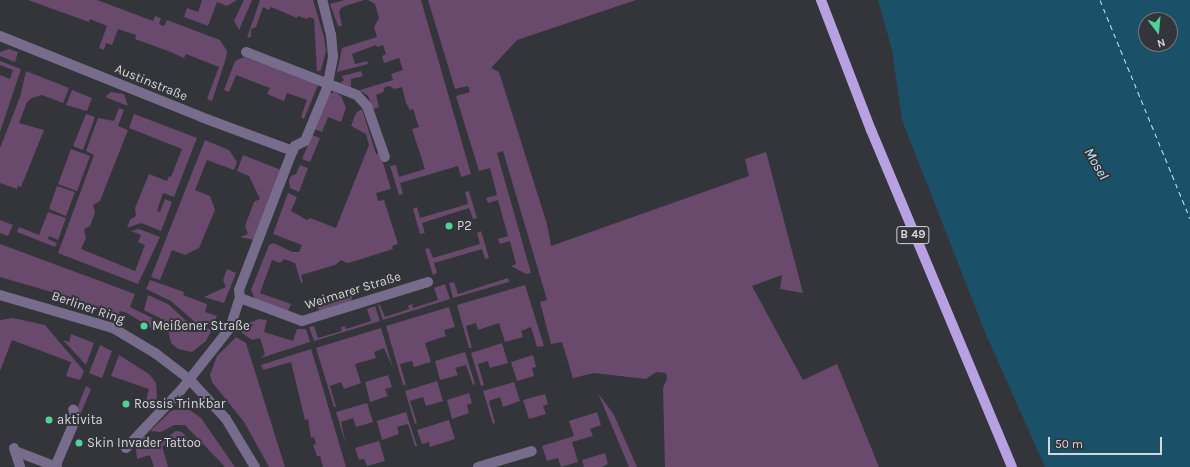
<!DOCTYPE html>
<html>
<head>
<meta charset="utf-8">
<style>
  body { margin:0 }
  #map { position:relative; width:1190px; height:467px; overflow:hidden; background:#34353a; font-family:Karla,sans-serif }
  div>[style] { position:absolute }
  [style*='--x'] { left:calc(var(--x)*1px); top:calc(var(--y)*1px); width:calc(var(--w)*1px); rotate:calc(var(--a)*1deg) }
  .green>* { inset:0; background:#69496c }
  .water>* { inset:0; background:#1a5168 }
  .ferry>* { height:1px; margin-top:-0.5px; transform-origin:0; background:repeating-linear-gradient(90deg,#b7e5fc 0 5px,transparent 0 9px) }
  .minor>* { height:10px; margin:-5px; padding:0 5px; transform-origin:5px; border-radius:5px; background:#776c8c }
  .major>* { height:10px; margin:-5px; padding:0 5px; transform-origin:5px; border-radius:5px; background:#b8a1e3 }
  .dots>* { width:11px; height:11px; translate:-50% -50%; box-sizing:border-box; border:2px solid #34353a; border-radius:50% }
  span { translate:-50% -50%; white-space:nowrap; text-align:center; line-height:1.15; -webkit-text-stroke:4px #34353a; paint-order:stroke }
  .shield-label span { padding:1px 3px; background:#34353a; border:1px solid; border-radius:3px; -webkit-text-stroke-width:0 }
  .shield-label { font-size:12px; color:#d6d7da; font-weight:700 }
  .street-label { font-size:13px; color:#d6d7da }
  .poi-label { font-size:13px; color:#d6d7da }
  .left { translate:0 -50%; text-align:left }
  .water-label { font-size:14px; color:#b7e5fc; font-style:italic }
  .north { position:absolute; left:1138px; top:12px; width:40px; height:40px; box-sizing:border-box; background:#34353a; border:1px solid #75767a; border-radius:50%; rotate:164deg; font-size:11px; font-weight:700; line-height:16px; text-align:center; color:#d6d7da }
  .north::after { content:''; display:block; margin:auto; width:14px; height:18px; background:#50d398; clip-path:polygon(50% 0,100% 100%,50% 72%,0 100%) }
  .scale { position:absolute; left:1048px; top:437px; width:114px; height:18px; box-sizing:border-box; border:2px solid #d6d7da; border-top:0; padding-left:5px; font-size:12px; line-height:14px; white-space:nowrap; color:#d6d7da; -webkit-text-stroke:3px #34353a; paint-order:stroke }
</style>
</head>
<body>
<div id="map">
  <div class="green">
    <i style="clip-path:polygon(28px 0,97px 0,153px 21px,155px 16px,161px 18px,159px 24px,164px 26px,167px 20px,220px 40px,227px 51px,226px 58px,212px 101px,207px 99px,219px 67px,186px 54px,184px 58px,168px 51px,135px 39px,136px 35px,118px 29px,112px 45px,106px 43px,104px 50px,99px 48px,107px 26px,90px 19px,89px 22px)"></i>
    <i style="clip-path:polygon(202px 0,237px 0,227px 6px,217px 2px,208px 26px,184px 17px,187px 8px,198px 12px)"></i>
    <i style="clip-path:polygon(244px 0,252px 0,239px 30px,234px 21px)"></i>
    <i style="clip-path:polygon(260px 0,313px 0,324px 37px,326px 51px,321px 70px,317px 72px,314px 19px,309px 17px,307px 19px,298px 16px,297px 18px,271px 7px,269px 10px,263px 7px,256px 27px,251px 29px,251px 37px,247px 38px)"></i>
    <i style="clip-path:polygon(345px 0,364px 0,342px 7px,339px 11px,342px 26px,338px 26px,330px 4px)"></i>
    <i style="clip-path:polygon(368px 0,421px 0,471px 174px,461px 177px,458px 166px,400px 183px,403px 194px,399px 195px,390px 166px,396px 165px,399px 177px,425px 169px,412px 129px,419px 127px,413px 109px,410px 110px,406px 103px,402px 87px,394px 89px,390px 86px,385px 87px,383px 92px,376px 95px,379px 107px,373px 109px,368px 96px,360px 90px,393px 80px,391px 74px,403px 70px,399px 58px,384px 63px,382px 56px,386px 54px,383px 45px,377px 47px,376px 45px,352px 54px,355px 64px,367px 61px,368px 64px,337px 72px,342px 48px,377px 37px,374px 27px,379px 18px,375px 4px)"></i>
    <i style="clip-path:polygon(428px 0,636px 0,517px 40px,491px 68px,499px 72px,547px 224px,551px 246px,749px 176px,745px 159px,766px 152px,803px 293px,780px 289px,782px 275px,752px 286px,803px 380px,837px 364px,879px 467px,665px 467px,663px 388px,667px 379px,666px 373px,656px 372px,646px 379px,594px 373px,573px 378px,562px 342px,551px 344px,540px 302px,547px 300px,503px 151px,497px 153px,531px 273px,526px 274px,511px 266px,516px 264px,510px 241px,500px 244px,498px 239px,508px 236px,498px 200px,488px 203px,486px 198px,497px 195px,490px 168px,479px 171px,456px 96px,470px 92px,468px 86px,455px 89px)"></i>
    <i style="clip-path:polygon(9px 49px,18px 52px,15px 62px,0 56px,0 52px)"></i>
    <i style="clip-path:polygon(244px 57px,318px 85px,304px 119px,301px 117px,307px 100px,287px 93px,284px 101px,267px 94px,270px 88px,236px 75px,229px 92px,224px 90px,235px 61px)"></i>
    <i style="clip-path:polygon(0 61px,21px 69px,0 132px,0 75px,10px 79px,13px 70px,0 65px)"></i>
    <i style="clip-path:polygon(26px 71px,69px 88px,63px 103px,42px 95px,32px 98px,27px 102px,19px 123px,44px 130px,21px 187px,18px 186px,17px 189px,0 183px,0 148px,20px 97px)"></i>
    <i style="clip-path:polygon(361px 71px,363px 76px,351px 79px,351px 87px,340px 83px,344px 80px,342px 76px)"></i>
    <i style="clip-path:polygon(72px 90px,92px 98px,87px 111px,66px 105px)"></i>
    <i style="clip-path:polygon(111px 92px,124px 94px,128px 106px,105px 97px)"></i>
    <i style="clip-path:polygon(335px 92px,341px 96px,346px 108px,341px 122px,328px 117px,322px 132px,314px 129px,328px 94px)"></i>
    <i style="clip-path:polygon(119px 108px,124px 110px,118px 126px,128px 130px,100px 201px,93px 205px,95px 213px,90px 226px,84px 229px,86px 238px,81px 249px,135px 271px,145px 245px,138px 242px,141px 235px,131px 231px,139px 229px,160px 237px,138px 284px,58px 253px,94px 155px,86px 151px,98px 118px,114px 121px)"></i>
    <i style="clip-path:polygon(362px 109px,376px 154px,380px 153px,391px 189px,376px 193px,378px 201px,384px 200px,398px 244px,392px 246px,393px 249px,355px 261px,347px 263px,341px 260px,335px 265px,301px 275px,303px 282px,301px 283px,295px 263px,284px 259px,280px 263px,272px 260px,260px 293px,291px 304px,288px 311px,255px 299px,251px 290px,269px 245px,274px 243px,292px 252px,299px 252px,302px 245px,273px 234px,288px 193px,297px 197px,291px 211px,307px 220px,310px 218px,336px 228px,369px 145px,366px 134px,351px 126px,356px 113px)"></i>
    <i style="clip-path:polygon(86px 114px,95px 117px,83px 150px,73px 146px)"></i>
    <i style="clip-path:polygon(134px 114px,197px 138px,174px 197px,163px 193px,157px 211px,160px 212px,165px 199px,172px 202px,161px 231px,141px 223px,127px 228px,130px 220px,136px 216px,135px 208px,149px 174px,167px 181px,169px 176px,171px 177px,182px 149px,129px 128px)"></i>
    <i style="clip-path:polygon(312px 135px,320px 138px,310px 162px,302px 159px)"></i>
    <i style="clip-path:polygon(205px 140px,229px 150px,237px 162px,234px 170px,207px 160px,195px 190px,210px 196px,215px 210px,199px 248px,185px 255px,172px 250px,160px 280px,151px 277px)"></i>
    <i style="clip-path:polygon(71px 149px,90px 156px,77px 191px,58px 184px)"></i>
    <i style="clip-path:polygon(243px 155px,281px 170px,254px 240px,240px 237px,248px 234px,245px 226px,254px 202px,260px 199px,249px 176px,237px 171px)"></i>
    <i style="clip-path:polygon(300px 165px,308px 168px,299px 192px,290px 188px,289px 180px,291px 176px,296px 174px)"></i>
    <i style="clip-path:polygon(57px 186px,75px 192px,66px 216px,49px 209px)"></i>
    <i style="clip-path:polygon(469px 191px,477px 218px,473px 219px,469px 208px,422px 223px,425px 233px,420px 234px,413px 209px,417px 207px,420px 218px,468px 204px,465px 192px)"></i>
    <i style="clip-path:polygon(48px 212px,66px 218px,58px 240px,49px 236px,48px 239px,57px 243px,55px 247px,17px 232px,19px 227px,39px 235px)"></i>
    <i style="clip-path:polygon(0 220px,13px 225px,8px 236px,0 233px)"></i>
    <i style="clip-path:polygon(481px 231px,489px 258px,485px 259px,482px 249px,434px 263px,437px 273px,433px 275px,425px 249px,429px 248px,433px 258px,480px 244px,477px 233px)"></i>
    <i style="clip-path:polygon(0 244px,135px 294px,130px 307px,158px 321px,165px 331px,155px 327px,153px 329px,127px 313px,120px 311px,118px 316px,76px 299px,0 277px)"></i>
    <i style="clip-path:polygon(227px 269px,236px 273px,224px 303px,204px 297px,226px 287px,223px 280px)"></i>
    <i style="clip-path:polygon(508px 278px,509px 282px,453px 298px,449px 283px,454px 282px,458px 294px)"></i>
    <i style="clip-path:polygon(150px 280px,184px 292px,183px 295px,207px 304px,205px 312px,217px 316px,213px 326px,196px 323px,171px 301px,146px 289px)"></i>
    <i style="clip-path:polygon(445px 284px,450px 299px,383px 320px,378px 305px,380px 305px,385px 317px,409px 309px,408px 306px,412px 304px,413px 308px,438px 300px,434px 288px)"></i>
    <i style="clip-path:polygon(525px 285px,544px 346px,537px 347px,531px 327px,521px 331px,523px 337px,505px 342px,499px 323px,478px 330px,476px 323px,466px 326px,472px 348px,469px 348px,457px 305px)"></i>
    <i style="clip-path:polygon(354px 291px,351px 301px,319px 311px,318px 307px,327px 304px,330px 299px)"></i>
    <i style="clip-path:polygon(148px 295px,168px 304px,193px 327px,212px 329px,206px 341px,192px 352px,178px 349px,171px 343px,167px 325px,160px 318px,144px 310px)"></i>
    <i style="clip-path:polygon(375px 306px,380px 321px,314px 341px,309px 327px,314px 326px,318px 338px,342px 331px,341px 327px,345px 326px,346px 329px,371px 321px,367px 309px)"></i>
    <i style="clip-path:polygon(449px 307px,455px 327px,444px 330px,446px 336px,425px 343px,431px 362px,414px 367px,412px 361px,400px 364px,406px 385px,403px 385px,386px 326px)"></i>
    <i style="clip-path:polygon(13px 318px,45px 325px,84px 371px,80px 380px,66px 376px,71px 362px,12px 340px,0 371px,0 320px)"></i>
    <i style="clip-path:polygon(259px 319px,267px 320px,264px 332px,293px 341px,297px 329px,306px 329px,310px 342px,261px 358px,265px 354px,260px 338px,252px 340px,241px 332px,246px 324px)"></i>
    <i style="clip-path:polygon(381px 328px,393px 368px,384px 348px,374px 352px,376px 358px,355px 364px,361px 383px,344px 389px,341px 382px,330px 386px,336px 407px,334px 407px,316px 348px)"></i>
    <i style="clip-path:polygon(71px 334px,94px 343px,86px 365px,63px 340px,69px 342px)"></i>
    <i style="clip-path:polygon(236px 337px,246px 343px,285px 467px,269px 467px,244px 422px,212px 382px,210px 375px,217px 356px)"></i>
    <i style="clip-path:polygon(502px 343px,508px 363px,490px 368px,488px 361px,478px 364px,484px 385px,481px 386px,471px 353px)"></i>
    <i style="clip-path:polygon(100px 345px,112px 351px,102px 378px,89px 373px)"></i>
    <i style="clip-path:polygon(311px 349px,319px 375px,346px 467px,323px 467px,320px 456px,317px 456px,313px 445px,316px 444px,314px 437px,311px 438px,308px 419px,305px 420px,291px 362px,263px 370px,261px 365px)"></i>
    <i style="clip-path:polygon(465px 352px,475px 384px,473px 385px,466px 365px,455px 368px,458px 375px,440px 380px,435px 361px)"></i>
    <i style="clip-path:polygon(119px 355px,149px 374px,156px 383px,157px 398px,150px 408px,145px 404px,149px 389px,111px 376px)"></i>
    <i style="clip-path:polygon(533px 355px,536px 367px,532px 368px,534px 376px,517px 381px,511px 362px)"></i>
    <i style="clip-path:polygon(388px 375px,392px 387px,385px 389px,388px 396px,370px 402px,365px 382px)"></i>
    <i style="clip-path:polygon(437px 381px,443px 401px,426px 406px,423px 397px,410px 401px,417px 423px,415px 424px,405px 391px)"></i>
    <i style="clip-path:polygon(514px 382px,520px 401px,503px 407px,500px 397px,489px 401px,495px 423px,493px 424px,483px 391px)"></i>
    <i style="clip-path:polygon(86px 386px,91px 389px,81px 413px,76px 411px)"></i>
    <i style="clip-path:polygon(469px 393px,472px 403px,467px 405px,469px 413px,452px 419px,447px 400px)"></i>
    <i style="clip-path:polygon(598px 393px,614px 415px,637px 467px,629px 467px)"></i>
    <i style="clip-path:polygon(545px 394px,548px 404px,543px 406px,546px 414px,529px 419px,523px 400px)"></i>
    <i style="clip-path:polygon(367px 403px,373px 422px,356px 427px,353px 418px,341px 422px,346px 445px,336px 412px)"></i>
    <i style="clip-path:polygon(178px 409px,188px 409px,201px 418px,235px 467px,225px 467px,185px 425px,174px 425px,161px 432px,150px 431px,171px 411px)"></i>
    <i style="clip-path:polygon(406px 412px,417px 446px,415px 446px,408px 424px,397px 427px,399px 434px,382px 440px,377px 421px)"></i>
    <i style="clip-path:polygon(597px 412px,601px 425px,590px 429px,593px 436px,572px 442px,578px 462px,561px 467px,558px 458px,547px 461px,542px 446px,574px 436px,569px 421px)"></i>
    <i style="clip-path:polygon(449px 420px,455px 439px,430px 447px,429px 442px,422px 444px,417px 430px)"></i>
    <i style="clip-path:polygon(176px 431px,182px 432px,188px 438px,162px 446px,168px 467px,154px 467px,150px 455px,137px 459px,136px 449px,144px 436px,150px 440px,162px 440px)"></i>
    <i style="clip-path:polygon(379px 441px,385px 461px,367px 466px,364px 459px,359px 460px,355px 448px)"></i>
    <i style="clip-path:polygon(605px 453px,608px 464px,602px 467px,584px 467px,582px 460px)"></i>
  </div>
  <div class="water">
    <i style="clip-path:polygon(evenodd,878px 0,1190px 0,1190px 467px,1045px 467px,985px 332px,902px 120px,892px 50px,878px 0,1146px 20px,1170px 20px,1170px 44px,1146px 44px,1146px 20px)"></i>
  </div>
  <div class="ferry">
    <i style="--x:1100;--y:0;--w:236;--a:67.6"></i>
  </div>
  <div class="minor">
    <i style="--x:0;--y:36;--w:217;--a:21.9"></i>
    <i style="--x:201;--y:117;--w:98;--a:20.3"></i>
    <i style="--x:246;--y:52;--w:119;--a:21.2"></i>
    <i style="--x:357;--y:95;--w:15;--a:48"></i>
    <i style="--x:367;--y:106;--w:54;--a:70.6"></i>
    <i style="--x:0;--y:295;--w:118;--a:16.3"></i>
    <i style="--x:113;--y:328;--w:49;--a:30.8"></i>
    <i style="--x:155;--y:353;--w:43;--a:37.4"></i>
    <i style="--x:189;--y:379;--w:54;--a:47.2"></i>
    <i style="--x:226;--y:419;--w:56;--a:58.9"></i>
    <i style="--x:240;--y:298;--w:66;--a:20.4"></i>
    <i style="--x:302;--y:321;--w:132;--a:-17.2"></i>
    <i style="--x:14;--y:448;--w:20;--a:72"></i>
    <i style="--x:126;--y:448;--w:80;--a:-46.5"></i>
    <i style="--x:181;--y:390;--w:79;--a:-51.7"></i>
    <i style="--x:230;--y:328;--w:32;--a:-72"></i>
    <i style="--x:240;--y:298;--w:8;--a:-97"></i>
    <i style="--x:239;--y:290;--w:142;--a:-69"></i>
    <i style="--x:290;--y:157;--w:12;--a:-66"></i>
    <i style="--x:295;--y:146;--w:11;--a:-27"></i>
    <i style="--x:305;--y:141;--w:57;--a:-67.5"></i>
    <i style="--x:327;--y:88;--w:32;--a:-79"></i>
    <i style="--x:333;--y:57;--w:22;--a:-95"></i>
    <i style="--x:331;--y:35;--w:36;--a:-104"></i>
    <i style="--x:15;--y:451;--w:45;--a:20.9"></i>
    <i style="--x:55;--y:467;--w:53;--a:-66.8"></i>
    <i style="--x:76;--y:418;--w:9;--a:-108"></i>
    <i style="--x:478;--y:467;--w:56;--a:-16.5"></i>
  </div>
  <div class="major">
    <i style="--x:821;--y:0;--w:139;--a:69"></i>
    <i style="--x:871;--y:130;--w:365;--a:67.3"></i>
  </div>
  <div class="dots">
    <i style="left:449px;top:226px;background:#50d398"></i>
    <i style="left:144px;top:326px;background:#50d398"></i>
    <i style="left:126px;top:404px;background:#50d398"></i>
    <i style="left:49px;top:420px;background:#50d398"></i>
    <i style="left:79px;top:443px;background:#50d398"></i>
  </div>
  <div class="shield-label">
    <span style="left:913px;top:235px">B 49</span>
  </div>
  <div class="street-label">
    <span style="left:151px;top:83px;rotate:22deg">Austinstraße</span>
    <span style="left:353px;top:291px;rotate:-17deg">Weimarer Straße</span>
    <span style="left:88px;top:308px;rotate:19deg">Berliner Ring</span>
  </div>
  <div class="poi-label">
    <span class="left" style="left:457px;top:226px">P2</span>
    <span class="left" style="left:152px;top:326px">Meißener Straße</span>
    <span class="left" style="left:134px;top:404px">Rossis Trinkbar</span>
    <span class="left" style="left:57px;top:420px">aktivita</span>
    <span class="left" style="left:87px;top:443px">Skin Invader Tattoo</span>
  </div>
  <div class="water-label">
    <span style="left:1096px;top:164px;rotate:60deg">Mosel</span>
  </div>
  <div class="north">N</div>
  <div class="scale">50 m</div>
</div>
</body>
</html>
